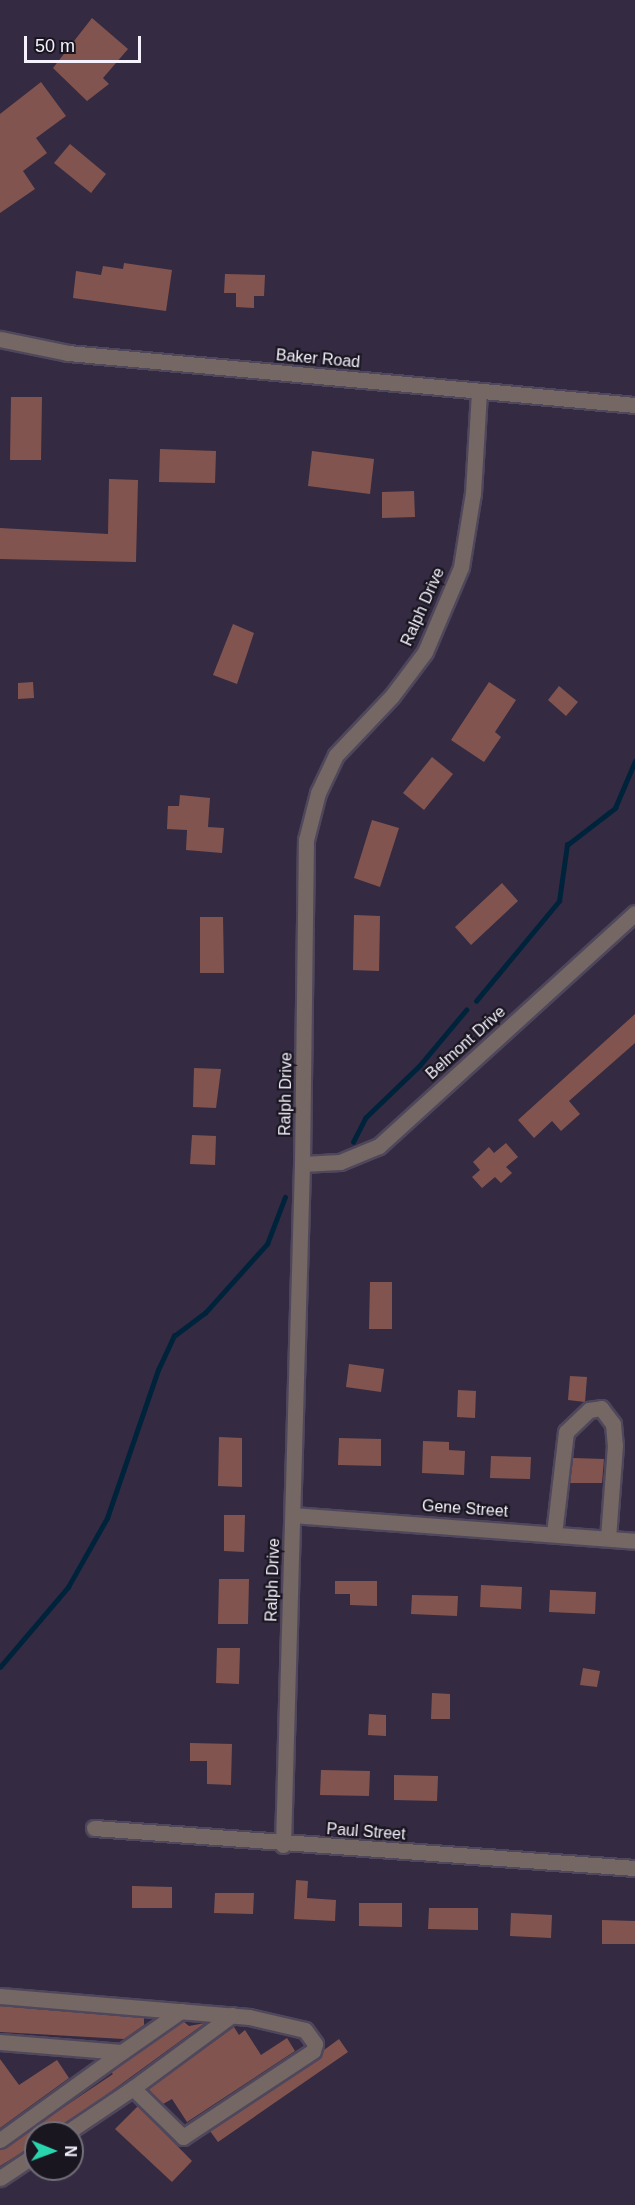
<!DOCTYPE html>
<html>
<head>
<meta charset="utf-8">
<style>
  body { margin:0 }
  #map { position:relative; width:635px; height:2205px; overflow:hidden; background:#342b42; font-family:Helvetica,sans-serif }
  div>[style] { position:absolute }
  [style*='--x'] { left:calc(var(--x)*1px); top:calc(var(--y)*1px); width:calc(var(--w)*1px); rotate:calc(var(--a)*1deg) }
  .stream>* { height:4.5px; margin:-2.25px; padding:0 2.25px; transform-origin:2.25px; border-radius:2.25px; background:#00233c }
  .building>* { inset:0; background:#82544f }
  .roads { filter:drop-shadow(2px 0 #4f475c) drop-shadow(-2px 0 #4f475c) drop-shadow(0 2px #4f475c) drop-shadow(0 -2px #4f475c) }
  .minor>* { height:15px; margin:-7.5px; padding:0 7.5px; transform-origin:7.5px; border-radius:7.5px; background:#756763 }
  span { translate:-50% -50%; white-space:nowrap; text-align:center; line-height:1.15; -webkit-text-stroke:4.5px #1a1620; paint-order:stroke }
  .street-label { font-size:16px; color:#f5f1fd }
  .north { position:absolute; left:24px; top:2121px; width:60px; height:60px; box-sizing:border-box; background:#1a1620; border:2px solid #726e78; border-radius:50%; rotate:91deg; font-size:16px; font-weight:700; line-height:24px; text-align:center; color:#f5f1fd }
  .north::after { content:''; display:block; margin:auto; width:21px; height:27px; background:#28d5ad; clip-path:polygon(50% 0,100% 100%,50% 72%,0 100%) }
  .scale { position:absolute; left:24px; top:36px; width:117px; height:27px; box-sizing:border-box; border:3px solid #f5f1fd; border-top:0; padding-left:8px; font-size:18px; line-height:21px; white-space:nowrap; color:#f5f1fd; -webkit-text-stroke:4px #1a1620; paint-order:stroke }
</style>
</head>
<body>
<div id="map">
  <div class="stream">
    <i style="--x:476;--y:1001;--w:130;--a:-50.3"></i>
    <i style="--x:559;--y:901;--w:57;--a:-81.9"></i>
    <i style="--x:567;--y:845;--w:61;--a:-37.6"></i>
    <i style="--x:615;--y:808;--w:51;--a:-66.9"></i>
    <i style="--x:353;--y:1142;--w:27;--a:-63"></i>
    <i style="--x:365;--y:1118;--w:76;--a:-43.9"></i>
    <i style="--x:420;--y:1065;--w:72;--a:-50.1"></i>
    <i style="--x:0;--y:1667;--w:105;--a:-49.6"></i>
    <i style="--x:68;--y:1587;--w:79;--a:-60.5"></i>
    <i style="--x:107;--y:1518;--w:157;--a:-71"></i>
    <i style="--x:158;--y:1370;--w:38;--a:-65"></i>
    <i style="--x:174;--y:1336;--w:39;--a:-37"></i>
    <i style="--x:205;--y:1313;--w:93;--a:-48.1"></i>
    <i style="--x:267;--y:1244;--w:50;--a:-69"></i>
  </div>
  <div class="building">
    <i style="clip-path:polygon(92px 18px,128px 49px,103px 78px,109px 84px,87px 101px,53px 68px)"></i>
    <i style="clip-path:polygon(41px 82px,66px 116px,36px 138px,47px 153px,23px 171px,35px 189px,0 213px,0 114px)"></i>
    <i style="clip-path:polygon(70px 144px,106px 174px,91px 193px,54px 163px)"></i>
    <i style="clip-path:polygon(124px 263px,172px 270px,166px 311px,73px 298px,76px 271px,101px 275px,103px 266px,123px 269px)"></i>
    <i style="clip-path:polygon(225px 274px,265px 275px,264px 296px,254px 296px,254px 308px,236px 307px,236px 293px,224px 293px)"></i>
    <i style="clip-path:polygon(11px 397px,42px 397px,41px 460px,10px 460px)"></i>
    <i style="clip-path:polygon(160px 449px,216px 451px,215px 483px,159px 482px)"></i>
    <i style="clip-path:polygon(312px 451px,374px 459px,370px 494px,308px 486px)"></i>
    <i style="clip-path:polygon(109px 479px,138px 480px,136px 562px,0 559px,0 528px,108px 534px)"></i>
    <i style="clip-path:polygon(414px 491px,415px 517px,382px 518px,382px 492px)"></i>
    <i style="clip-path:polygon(233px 624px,254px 633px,237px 684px,213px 675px)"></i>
    <i style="clip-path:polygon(33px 682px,34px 698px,18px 699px,18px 683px)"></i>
    <i style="clip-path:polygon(489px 682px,516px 700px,495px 732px,501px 737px,484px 762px,451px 740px)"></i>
    <i style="clip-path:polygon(559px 686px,578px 702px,566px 716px,548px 700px)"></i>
    <i style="clip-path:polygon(432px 757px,453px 774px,424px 810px,403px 793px)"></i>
    <i style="clip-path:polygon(180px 795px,210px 798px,208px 827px,224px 828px,222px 853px,186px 850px,187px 830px,167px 829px,168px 806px,179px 806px)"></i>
    <i style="clip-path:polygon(372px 820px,399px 828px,380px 887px,354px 878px)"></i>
    <i style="clip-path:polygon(502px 883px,518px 901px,471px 945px,455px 927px)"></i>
    <i style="clip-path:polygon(354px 915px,380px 916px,379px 971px,353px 970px)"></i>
    <i style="clip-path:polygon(200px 917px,223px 917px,224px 973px,200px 973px)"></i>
    <i style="clip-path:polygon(635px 1014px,635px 1043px,569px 1101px,580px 1114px,561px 1131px,552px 1121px,534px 1138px,518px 1120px)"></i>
    <i style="clip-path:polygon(194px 1068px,221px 1069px,216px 1108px,193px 1107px)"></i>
    <i style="clip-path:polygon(192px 1135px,216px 1136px,215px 1165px,190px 1164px)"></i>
    <i style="clip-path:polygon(506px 1143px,518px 1157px,506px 1167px,512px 1173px,501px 1183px,495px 1177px,482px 1188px,472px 1177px,480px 1170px,473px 1162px,489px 1147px,494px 1153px)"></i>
    <i style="clip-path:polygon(370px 1282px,392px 1282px,392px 1329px,369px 1329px)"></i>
    <i style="clip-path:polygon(349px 1364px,384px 1369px,381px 1392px,346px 1387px)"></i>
    <i style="clip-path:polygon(570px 1376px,587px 1377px,585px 1402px,568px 1400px)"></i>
    <i style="clip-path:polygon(458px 1390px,476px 1391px,475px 1418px,457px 1417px)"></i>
    <i style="clip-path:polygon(219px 1437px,242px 1438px,242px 1487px,218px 1486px)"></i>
    <i style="clip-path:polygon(339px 1438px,381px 1439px,381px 1466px,338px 1465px)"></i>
    <i style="clip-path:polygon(423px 1441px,449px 1442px,449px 1450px,465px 1451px,464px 1475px,422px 1473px)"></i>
    <i style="clip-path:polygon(491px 1456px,531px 1457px,530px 1479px,490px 1478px)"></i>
    <i style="clip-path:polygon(573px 1458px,604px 1459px,602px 1483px,570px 1483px)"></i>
    <i style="clip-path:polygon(224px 1515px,245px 1515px,244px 1552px,224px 1551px)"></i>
    <i style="clip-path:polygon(219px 1579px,249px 1579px,248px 1624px,218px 1624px)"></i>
    <i style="clip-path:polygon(335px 1581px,377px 1581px,377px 1606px,350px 1605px,350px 1594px,335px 1594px)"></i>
    <i style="clip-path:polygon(481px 1585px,522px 1587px,521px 1609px,480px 1607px)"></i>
    <i style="clip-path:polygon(550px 1590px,596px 1592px,595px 1614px,549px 1612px)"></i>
    <i style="clip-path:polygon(412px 1595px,458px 1596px,457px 1616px,411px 1614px)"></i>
    <i style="clip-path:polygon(217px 1648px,240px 1648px,239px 1684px,216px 1683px)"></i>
    <i style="clip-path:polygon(583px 1668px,600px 1671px,597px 1687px,580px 1685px)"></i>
    <i style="clip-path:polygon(432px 1693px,450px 1694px,450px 1719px,431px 1719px)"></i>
    <i style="clip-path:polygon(369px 1714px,386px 1715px,386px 1736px,368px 1735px)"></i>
    <i style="clip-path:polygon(190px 1743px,232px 1744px,231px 1785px,207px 1784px,207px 1761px,190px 1761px)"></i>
    <i style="clip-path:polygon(321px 1770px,370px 1771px,369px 1796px,320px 1795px)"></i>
    <i style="clip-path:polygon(394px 1775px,438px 1776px,437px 1801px,394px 1800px)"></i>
    <i style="clip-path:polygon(296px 1880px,308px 1881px,307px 1898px,336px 1900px,335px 1921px,294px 1919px)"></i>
    <i style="clip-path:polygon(132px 1886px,172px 1887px,172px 1908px,132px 1908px)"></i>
    <i style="clip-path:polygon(215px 1893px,254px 1893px,253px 1914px,214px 1913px)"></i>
    <i style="clip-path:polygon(359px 1903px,402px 1903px,402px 1927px,359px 1926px)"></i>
    <i style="clip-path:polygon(429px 1908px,478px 1908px,478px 1930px,428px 1929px)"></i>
    <i style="clip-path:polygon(511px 1913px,552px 1915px,551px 1938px,510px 1936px)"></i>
    <i style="clip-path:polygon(602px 1920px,635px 1921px,635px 1944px,602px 1944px)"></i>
    <i style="clip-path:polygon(0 2006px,144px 2018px,144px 2025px,124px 2039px,0 2032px)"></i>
    <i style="clip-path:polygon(183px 2021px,189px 2026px,205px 2023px,54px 2133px,36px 2133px,36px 2144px,0 2166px,0 2150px,113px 2074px,111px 2072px)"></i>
    <i style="clip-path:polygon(234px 2027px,239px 2035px,245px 2030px,261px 2055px,287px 2038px,295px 2051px,187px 2122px,172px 2099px,163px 2104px,148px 2089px)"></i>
    <i style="clip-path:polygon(339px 2039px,348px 2052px,218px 2142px,210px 2131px,318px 2059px,324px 2050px)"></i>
    <i style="clip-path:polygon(0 2059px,19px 2085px,57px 2060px,69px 2078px,0 2128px)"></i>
    <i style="clip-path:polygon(138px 2106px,192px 2161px,172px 2182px,115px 2129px)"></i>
  </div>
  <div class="roads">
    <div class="minor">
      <i style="--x:0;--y:339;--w:69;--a:11.6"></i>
      <i style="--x:68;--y:353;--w:569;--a:5.24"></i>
      <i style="--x:302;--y:1164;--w:38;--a:-3"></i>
      <i style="--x:340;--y:1162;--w:42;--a:-22.3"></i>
      <i style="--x:379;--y:1146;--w:346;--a:-42.3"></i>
      <i style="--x:293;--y:1515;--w:343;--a:4.3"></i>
      <i style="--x:554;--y:1534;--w:103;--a:-83.3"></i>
      <i style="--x:566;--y:1432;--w:32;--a:-44"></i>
      <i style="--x:589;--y:1410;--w:12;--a:-9"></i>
      <i style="--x:601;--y:1408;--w:20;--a:53"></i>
      <i style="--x:613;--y:1424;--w:21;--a:85"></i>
      <i style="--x:615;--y:1445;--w:93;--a:94.3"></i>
      <i style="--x:94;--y:1828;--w:542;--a:4.23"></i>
      <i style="--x:283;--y:1845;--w:681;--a:-88.4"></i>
      <i style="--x:302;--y:1164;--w:324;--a:-89.3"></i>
      <i style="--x:306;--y:840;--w:49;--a:-75.7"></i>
      <i style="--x:318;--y:793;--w:42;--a:-64.7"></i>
      <i style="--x:336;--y:755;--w:81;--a:-46.5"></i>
      <i style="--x:392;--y:696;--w:55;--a:-53.1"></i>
      <i style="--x:425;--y:652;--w:92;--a:-67"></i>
      <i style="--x:461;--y:567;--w:75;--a:-80.8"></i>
      <i style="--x:473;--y:493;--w:101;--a:-86.6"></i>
      <i style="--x:0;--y:1996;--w:250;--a:4.8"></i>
      <i style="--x:249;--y:2017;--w:57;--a:13.1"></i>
      <i style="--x:305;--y:2030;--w:17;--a:54"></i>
      <i style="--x:315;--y:2044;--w:7;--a:106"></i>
      <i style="--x:313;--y:2051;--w:156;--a:146.5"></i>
      <i style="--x:183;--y:2137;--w:70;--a:-135.6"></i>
      <i style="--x:133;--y:2088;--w:81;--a:146.1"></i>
      <i style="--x:0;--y:2042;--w:122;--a:4.7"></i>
      <i style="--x:122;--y:2052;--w:72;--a:-34.8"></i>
      <i style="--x:133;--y:2088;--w:123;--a:-36.4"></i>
      <i style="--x:0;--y:2140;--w:150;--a:-35.8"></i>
      <i style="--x:0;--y:2178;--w:43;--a:-33.7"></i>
    </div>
  </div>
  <div class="street-label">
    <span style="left:318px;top:359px;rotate:5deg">Baker Road</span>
    <span style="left:423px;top:607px;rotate:-66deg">Ralph Drive</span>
    <span style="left:466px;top:1043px;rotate:-42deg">Belmont Drive</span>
    <span style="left:286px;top:1094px;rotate:-89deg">Ralph Drive</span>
    <span style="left:465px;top:1509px;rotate:4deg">Gene Street</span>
    <span style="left:273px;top:1580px;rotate:-88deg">Ralph Drive</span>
    <span style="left:366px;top:1832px;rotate:4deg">Paul Street</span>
  </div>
  <div class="north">N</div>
  <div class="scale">50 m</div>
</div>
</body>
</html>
